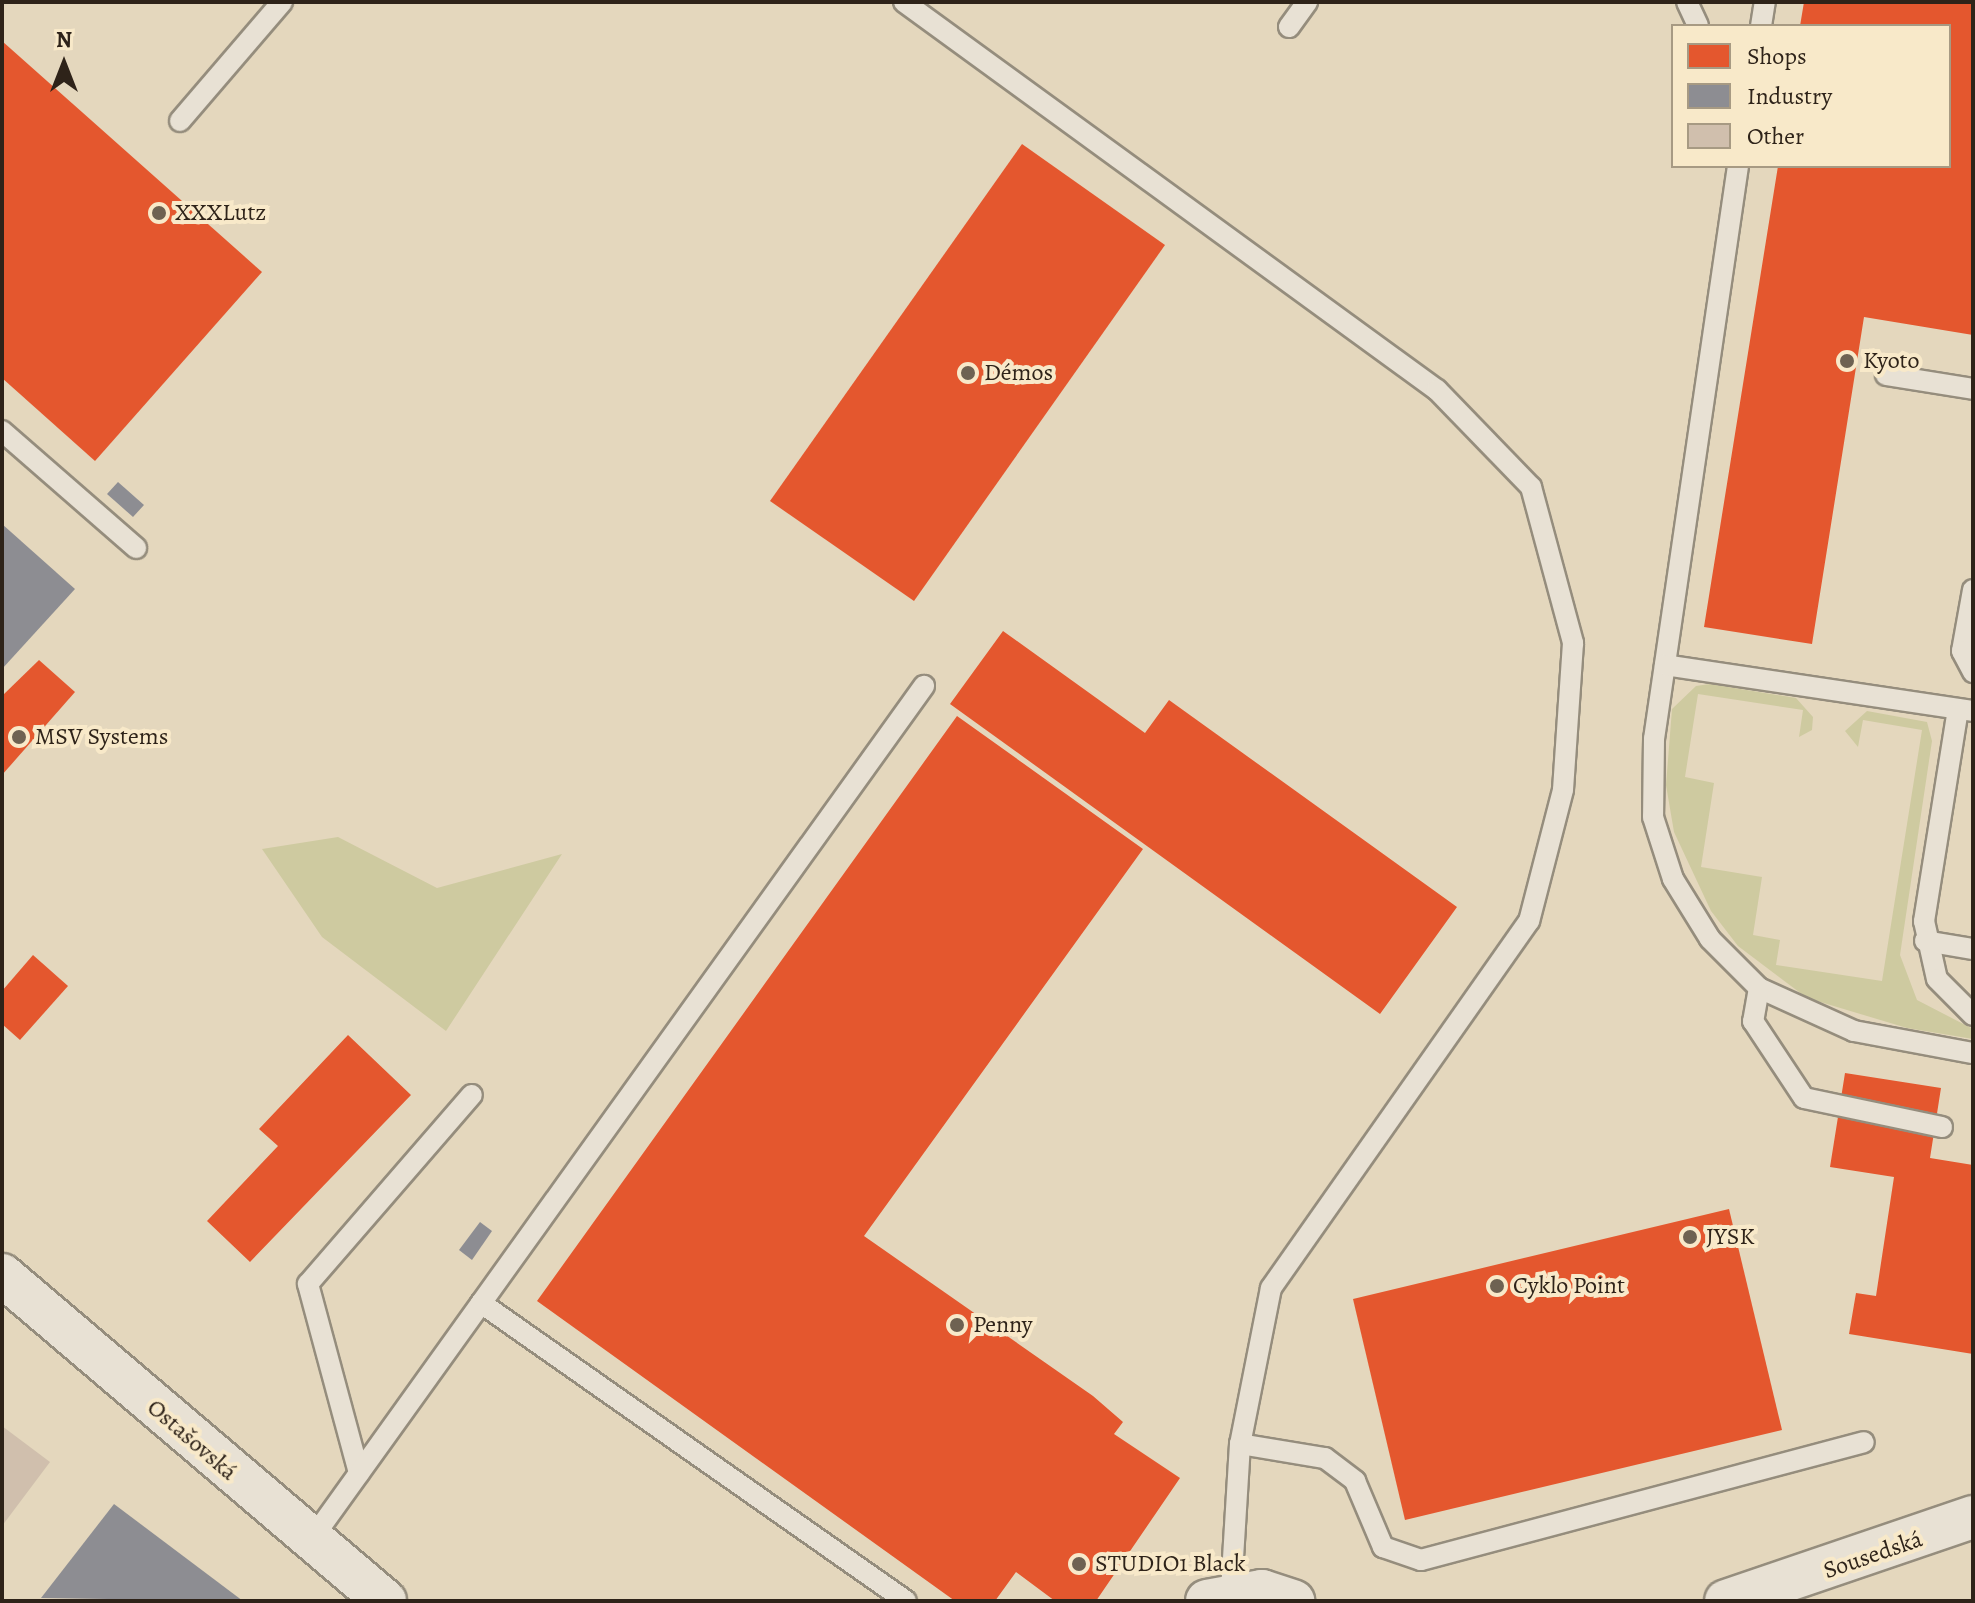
<!DOCTYPE html>
<html>
<head>
<meta charset="utf-8">
<style>
  body { margin:0 }
  #map { position:relative; width:1975px; height:1603px; overflow:hidden; background:#e4d7bd; font-family:Alegreya,serif }
  div>[style] { position:absolute }
  [style*='--x'] { left:calc(var(--x)*1px); top:calc(var(--y)*1px); width:calc(var(--w)*1px); rotate:calc(var(--a)*1deg) }
  .green>* { inset:0; background:#cecaa0 }
  .shops>* { inset:0; background:#e4572e }
  .industry>* { inset:0; background:#8d8d92 }
  .building>* { inset:0; background:#d0bfad }
  .roads { filter:drop-shadow(2px 0 #958d7d) drop-shadow(-2px 0 #958d7d) drop-shadow(0 2px #958d7d) drop-shadow(0 -2px #958d7d) }
  .service>* { height:20px; margin:-10px; padding:0 10px; transform-origin:10px; border-radius:10px; background:#e8e1d4 }
  .minor>* { height:42px; margin:-21px; padding:0 21px; transform-origin:21px; border-radius:21px; background:#e8e1d4 }
  .dots>* { width:22px; height:22px; translate:-50% -50%; box-sizing:border-box; border:4px solid #f8e9c9; border-radius:50% }
  span { translate:-50% -50%; white-space:nowrap; text-align:center; line-height:1.15; -webkit-text-stroke:8px #f8e9c9; paint-order:stroke }
  .poi-label { font-size:24px; color:#2e2319 }
  .left { translate:0 -50%; text-align:left }
  .street-label { font-size:24px; color:#2e2319 }
  .frame { position:absolute; inset:0; border:4px solid #2e2319; pointer-events:none }
  .legend { position:absolute; left:1671px; top:24px; width:280px; height:144px; box-sizing:border-box; background:#f8e9c9; border:2px solid #a79a83; margin:0; padding:10px 14px; list-style:none; font-size:24px; color:#2e2319 }
  .legend li { display:flex; align-items:center; gap:16px; height:40px }
  .legend b { width:40px; border:2px solid #a79a83 }
  .north { position:absolute; left:24px; top:24px; width:80px; height:80px; -webkit-text-stroke:6px #f8e9c9; paint-order:stroke; rotate:0deg; font-size:22px; font-weight:700; line-height:32px; text-align:center; color:#2e2319 }
  .north::after { content:''; display:block; margin:auto; width:28px; height:36px; background:#2e2319; clip-path:polygon(50% 0,100% 100%,50% 72%,0 100%) }
</style>
</head>
<body>
<div id="map">
  <div class="green">
    <i style="clip-path:polygon(1710px 684px,1796px 698px,1813px 717px,1812px 730px,1799px 737px,1803px 710px,1698px 694px,1685px 777px,1714px 783px,1701px 867px,1762px 877px,1753px 935px,1780px 940px,1776px 965px,1882px 981px,1922px 730px,1863px 720px,1858px 747px,1845px 731px,1867px 711px,1927px 722px,1932px 741px,1900px 955px,1917px 1000px,1973px 1029px,1973px 1039px,1907px 1028px,1807px 998px,1738px 946px,1711px 911px,1674px 832px,1666px 785px,1672px 709px,1696px 686px)"></i>
    <i style="clip-path:polygon(338px 837px,437px 888px,562px 854px,446px 1031px,322px 937px,262px 849px)"></i>
  </div>
  <div class="shops">
    <i style="clip-path:polygon(1804px 2px,1973px 2px,1973px 335px,1864px 317px,1812px 644px,1704px 627px,1778px 166px,1949px 166px,1949px 26px,1800px 26px)"></i>
    <i style="clip-path:polygon(2px 41px,262px 272px,95px 461px,2px 378px)"></i>
    <i style="clip-path:polygon(1022px 144px,1165px 245px,914px 601px,770px 501px)"></i>
    <i style="clip-path:polygon(1003px 631px,1145px 733px,1169px 700px,1457px 907px,1380px 1014px,950px 704px)"></i>
    <i style="clip-path:polygon(39px 660px,75px 692px,2px 775px,2px 696px)"></i>
    <i style="clip-path:polygon(957px 716px,1143px 849px,864px 1236px,1093px 1396px,1123px 1422px,1114px 1434px,1180px 1478px,1096px 1601px,1055px 1601px,1016px 1572px,995px 1601px,955px 1601px,537px 1301px)"></i>
    <i style="clip-path:polygon(33px 955px,68px 986px,20px 1040px,2px 1024px,2px 991px)"></i>
    <i style="clip-path:polygon(348px 1035px,411px 1095px,250px 1262px,207px 1221px,278px 1146px,259px 1129px)"></i>
    <i style="clip-path:polygon(1845px 1073px,1941px 1088px,1930px 1158px,1973px 1165px,1973px 1354px,1849px 1334px,1856px 1293px,1876px 1296px,1894px 1177px,1830px 1167px)"></i>
    <i style="clip-path:polygon(1729px 1209px,1782px 1430px,1405px 1520px,1353px 1299px)"></i>
  </div>
  <div class="industry">
    <i style="clip-path:polygon(118px 482px,144px 505px,133px 517px,107px 494px)"></i>
    <i style="clip-path:polygon(2px 524px,75px 589px,2px 669px)"></i>
    <i style="clip-path:polygon(480px 1222px,492px 1231px,472px 1260px,459px 1250px)"></i>
    <i style="clip-path:polygon(114px 1504px,243px 1601px,41px 1598px)"></i>
  </div>
  <div class="building">
    <i style="clip-path:polygon(2px 1426px,50px 1462px,2px 1526px)"></i>
  </div>
  <div class="roads">
    <div class="service">
      <i style="--x:904;--y:2;--w:659;--a:36.05"></i>
      <i style="--x:1437;--y:390;--w:135;--a:45.9"></i>
      <i style="--x:1531;--y:487;--w:162;--a:74.9"></i>
      <i style="--x:1573;--y:643;--w:147;--a:93.9"></i>
      <i style="--x:1563;--y:790;--w:135;--a:104.5"></i>
      <i style="--x:1529;--y:921;--w:449;--a:125.1"></i>
      <i style="--x:1271;--y:1288;--w:159;--a:101.2"></i>
      <i style="--x:1240;--y:1444;--w:148;--a:93.5"></i>
      <i style="--x:1687;--y:2;--w:26;--a:65"></i>
      <i style="--x:1761;--y:26;--w:24;--a:-81"></i>
      <i style="--x:1289;--y:27;--w:31;--a:-54"></i>
      <i style="--x:180;--y:121;--w:157;--a:-49.4"></i>
      <i style="--x:1738;--y:166;--w:579;--a:98.34"></i>
      <i style="--x:1654;--y:739;--w:78;--a:90.7"></i>
      <i style="--x:1653;--y:817;--w:65;--a:72.1"></i>
      <i style="--x:1673;--y:879;--w:70;--a:58.3"></i>
      <i style="--x:1710;--y:939;--w:69;--a:45"></i>
      <i style="--x:1759;--y:988;--w:104;--a:24.4"></i>
      <i style="--x:1854;--y:1031;--w:121;--a:10.5"></i>
      <i style="--x:1886;--y:375;--w:88;--a:9.1"></i>
      <i style="--x:2;--y:431;--w:178;--a:41.1"></i>
      <i style="--x:1973;--y:590;--w:62;--a:100.2"></i>
      <i style="--x:1962;--y:651;--w:24;--a:62"></i>
      <i style="--x:1665;--y:665;--w:311;--a:8.5"></i>
      <i style="--x:1958;--y:709;--w:215;--a:99.1"></i>
      <i style="--x:1924;--y:921;--w:59;--a:77.4"></i>
      <i style="--x:1937;--y:979;--w:51;--a:45"></i>
      <i style="--x:1925;--y:941;--w:49;--a:9.5"></i>
      <i style="--x:1759;--y:988;--w:34;--a:100"></i>
      <i style="--x:1753;--y:1021;--w:92;--a:56.5"></i>
      <i style="--x:1804;--y:1098;--w:141;--a:11.9"></i>
      <i style="--x:481;--y:1303;--w:519;--a:35.04"></i>
      <i style="--x:1240;--y:1444;--w:86;--a:9.4"></i>
      <i style="--x:1325;--y:1458;--w:38;--a:37"></i>
      <i style="--x:1355;--y:1481;--w:72;--a:67"></i>
      <i style="--x:1383;--y:1547;--w:40;--a:18.9"></i>
      <i style="--x:1421;--y:1560;--w:458;--a:-14.9"></i>
      <i style="--x:359;--y:1473;--w:196;--a:-105.1"></i>
      <i style="--x:308;--y:1284;--w:250;--a:-49.1"></i>
      <i style="--x:309;--y:1543;--w:1055;--a:-54.34"></i>
    </div>
    <div class="minor">
      <i style="--x:2;--y:1275;--w:503;--a:40.4"></i>
      <i style="--x:1207;--y:1601;--w:56;--a:-10.3"></i>
      <i style="--x:1262;--y:1591;--w:33;--a:18"></i>
      <i style="--x:1726;--y:1601;--w:261;--a:-18.8"></i>
    </div>
  </div>
  <div class="dots">
    <i style="left:159px;top:213px;background:#6e6252"></i>
    <i style="left:1847px;top:361px;background:#6e6252"></i>
    <i style="left:968px;top:373px;background:#6e6252"></i>
    <i style="left:19px;top:737px;background:#6e6252"></i>
    <i style="left:1690px;top:1237px;background:#6e6252"></i>
    <i style="left:1497px;top:1286px;background:#6e6252"></i>
    <i style="left:957px;top:1325px;background:#6e6252"></i>
    <i style="left:1079px;top:1564px;background:#6e6252"></i>
  </div>
  <div class="poi-label">
    <span class="left" style="left:175px;top:213px">XXXLutz</span>
    <span class="left" style="left:1863px;top:361px">Kyoto</span>
    <span class="left" style="left:984px;top:373px">Démos</span>
    <span class="left" style="left:35px;top:737px">MSV Systems</span>
    <span class="left" style="left:1706px;top:1237px">JYSK</span>
    <span class="left" style="left:1513px;top:1286px">Cyklo Point</span>
    <span class="left" style="left:973px;top:1325px">Penny</span>
    <span class="left" style="left:1095px;top:1564px">STUDIO1 Black</span>
  </div>
  <div class="street-label">
    <span style="left:192px;top:1440px;rotate:41deg">Ostašovská</span>
    <span style="left:1873px;top:1555px;rotate:-19deg">Sousedská</span>
  </div>
  <div class="frame"></div>
  <ul class="legend">
  <li><b style="height:22px;background:#e4572e"></b>Shops</li>
  <li><b style="height:22px;background:#8d8d92"></b>Industry</li>
  <li><b style="height:22px;background:#d0bfad"></b>Other</li>
  </ul>
  <div class="north">N</div>
</div>
</body>
</html>
